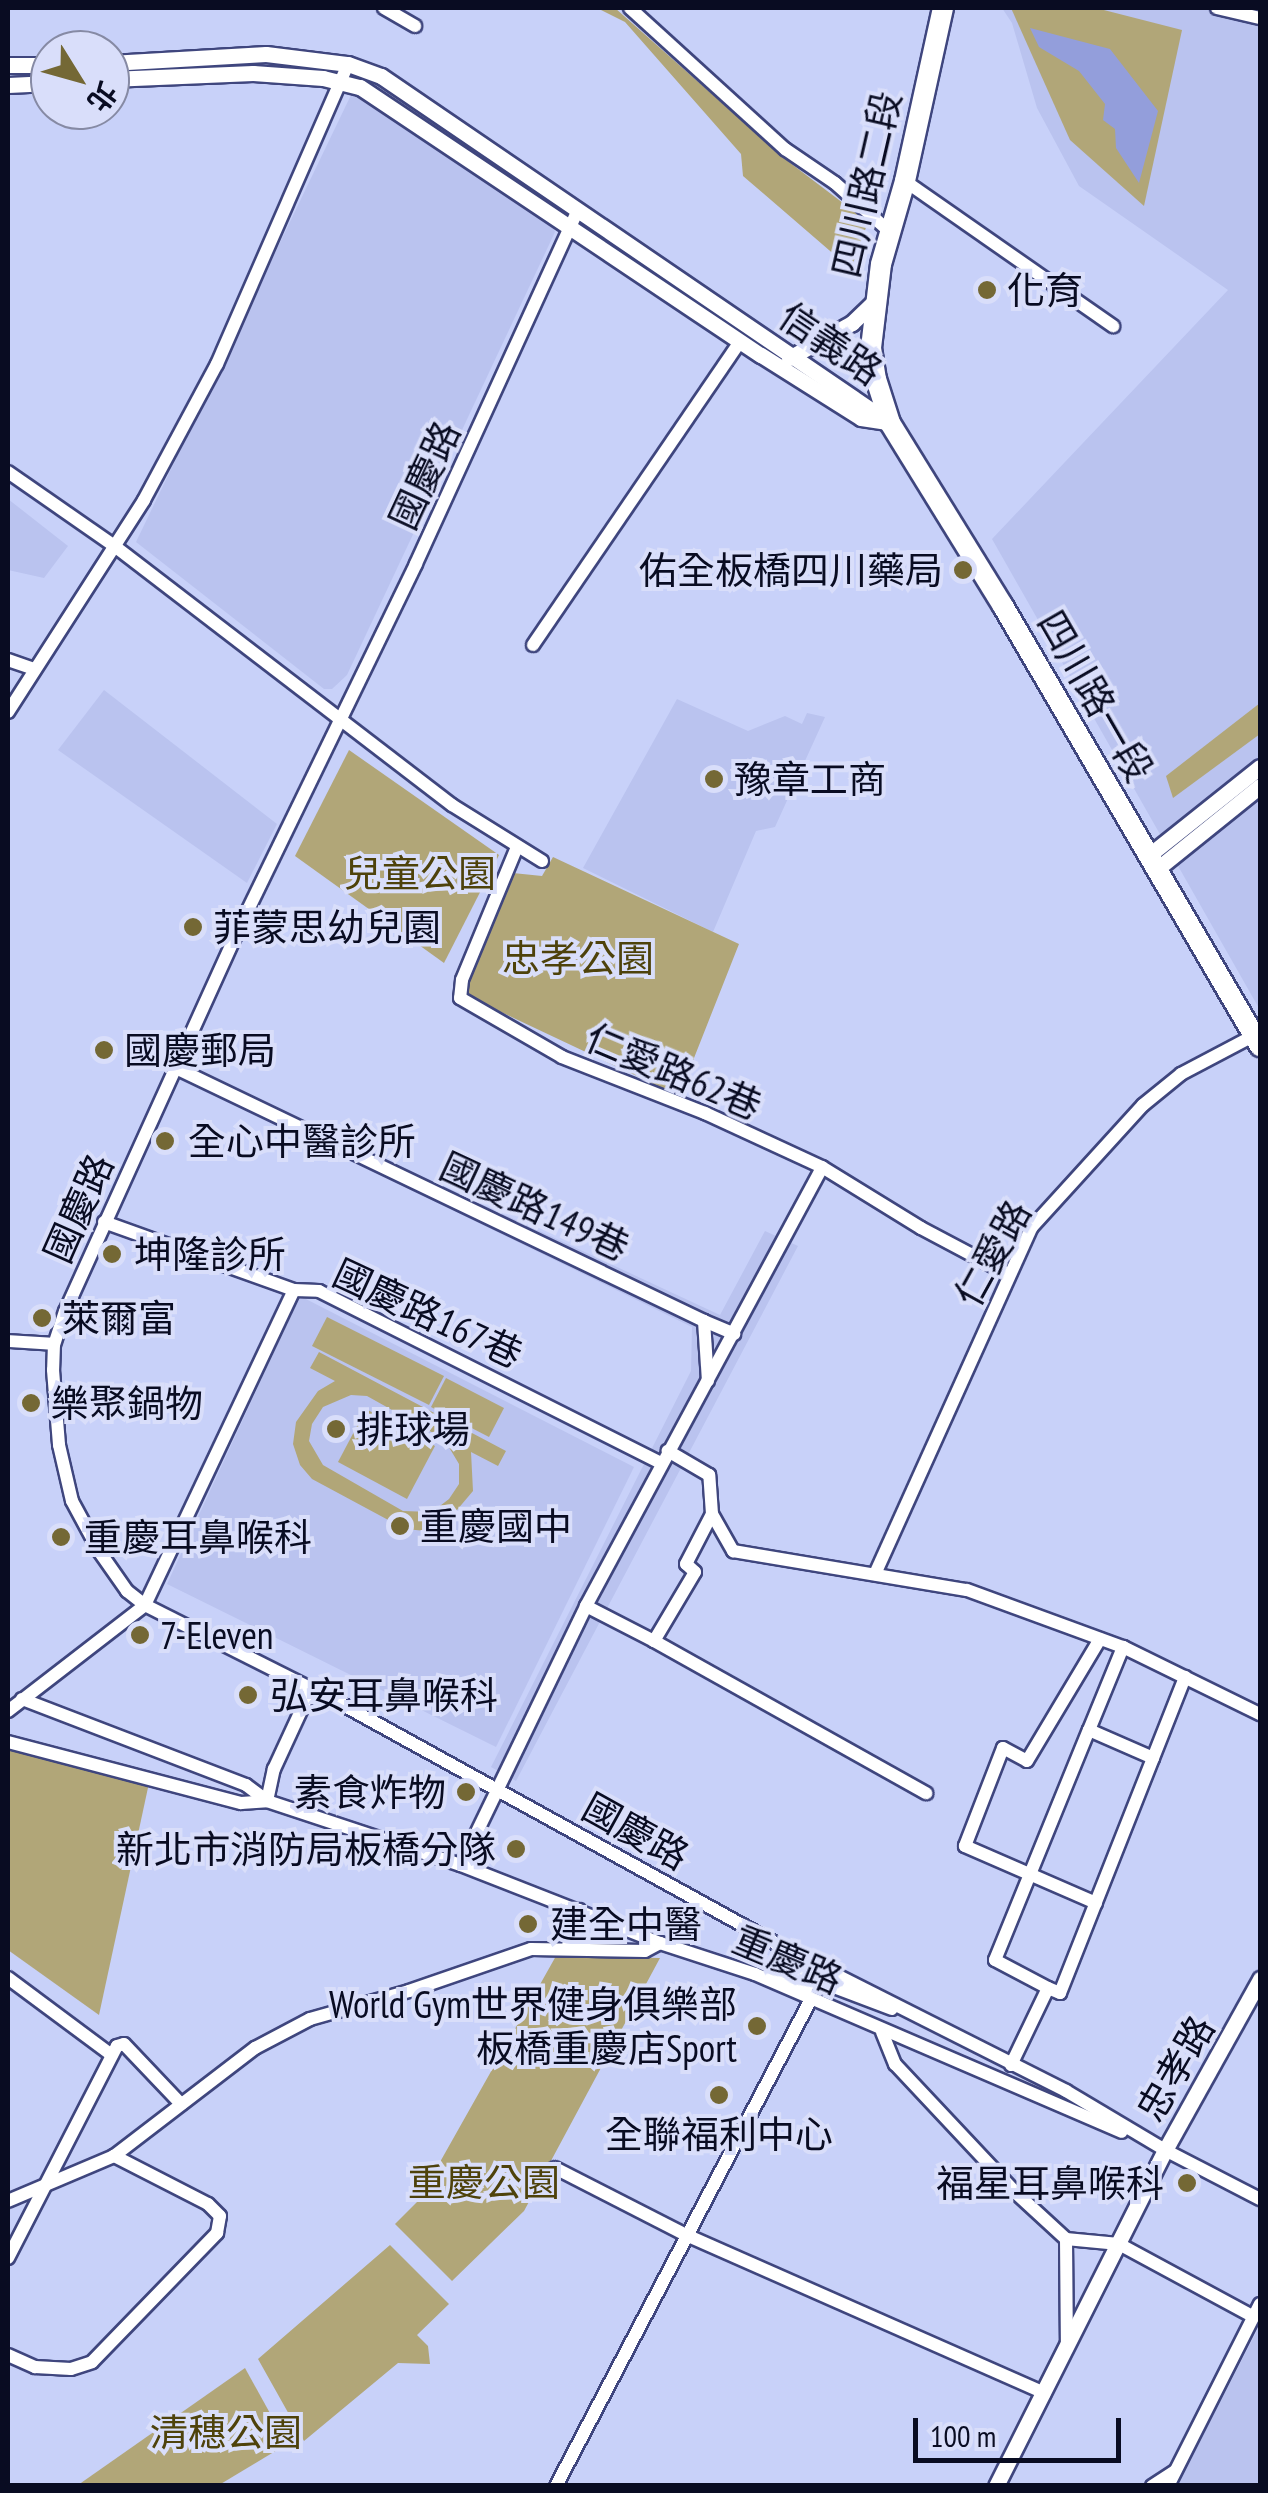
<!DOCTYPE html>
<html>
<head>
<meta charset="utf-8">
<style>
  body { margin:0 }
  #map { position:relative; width:1268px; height:2493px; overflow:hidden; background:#c8d1f9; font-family:"PT Sans Narrow","Noto Sans TC",sans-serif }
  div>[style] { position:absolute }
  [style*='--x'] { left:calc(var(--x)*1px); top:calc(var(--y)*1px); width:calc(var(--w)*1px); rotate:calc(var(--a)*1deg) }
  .built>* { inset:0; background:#bac3ef }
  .green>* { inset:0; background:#b1a678 }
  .water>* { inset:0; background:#939edb }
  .roads { filter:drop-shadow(2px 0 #3f467e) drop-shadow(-2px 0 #3f467e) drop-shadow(0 2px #3f467e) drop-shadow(0 -2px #3f467e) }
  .minor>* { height:12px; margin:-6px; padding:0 6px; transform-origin:6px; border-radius:6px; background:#fff }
  .tertiary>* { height:15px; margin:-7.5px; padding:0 7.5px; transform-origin:7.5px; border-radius:7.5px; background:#fff }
  .primary>* { height:20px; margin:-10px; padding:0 10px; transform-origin:10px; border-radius:10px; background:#fff }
  .dots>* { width:28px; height:28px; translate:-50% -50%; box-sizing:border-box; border:5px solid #d9defa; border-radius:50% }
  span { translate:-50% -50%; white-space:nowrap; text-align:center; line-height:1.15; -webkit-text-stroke:8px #d9defa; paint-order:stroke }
  .street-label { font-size:38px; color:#090c22 }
  .poi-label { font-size:38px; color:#090c22 }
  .left { translate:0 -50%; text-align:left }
  .right { translate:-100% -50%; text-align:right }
  .park-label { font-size:38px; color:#4e420b }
  .frame { position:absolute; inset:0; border:10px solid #090c22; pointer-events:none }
  .north { position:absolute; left:30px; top:30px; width:100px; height:100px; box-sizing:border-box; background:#d9defa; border:2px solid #868aa4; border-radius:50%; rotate:127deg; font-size:28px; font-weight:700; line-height:40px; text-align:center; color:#090c22 }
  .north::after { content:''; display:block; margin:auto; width:35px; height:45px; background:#746835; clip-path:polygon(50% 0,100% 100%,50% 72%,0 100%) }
  .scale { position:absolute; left:913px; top:2418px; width:208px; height:45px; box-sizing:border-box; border:5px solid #090c22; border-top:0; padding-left:12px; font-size:30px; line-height:35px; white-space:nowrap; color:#090c22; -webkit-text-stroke:8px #d9defa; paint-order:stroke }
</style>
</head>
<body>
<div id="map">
  <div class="built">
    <i style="clip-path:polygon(1002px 8px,1260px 8px,1260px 1010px,992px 539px,1228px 290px,1079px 186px,1037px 108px,1012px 23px)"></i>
    <i style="clip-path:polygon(351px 95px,369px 101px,552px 224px,555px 232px,347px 675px,332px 689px,324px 689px,136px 542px)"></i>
    <i style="clip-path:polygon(8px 499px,68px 546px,44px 578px,8px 570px)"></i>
    <i style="clip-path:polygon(104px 690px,277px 824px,247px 883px,58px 750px)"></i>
    <i style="clip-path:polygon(677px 699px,748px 731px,785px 716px,802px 724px,807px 713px,825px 717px,775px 827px,756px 831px,713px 932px,583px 868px)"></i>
    <i style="clip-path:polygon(181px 1064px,720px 1315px,765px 1231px,798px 1246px,516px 1781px,491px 1767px,691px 1371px,692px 1327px,175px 1075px)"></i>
    <i style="clip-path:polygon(300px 1296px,634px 1467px,496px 1747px,167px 1584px)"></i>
    <i style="clip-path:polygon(1260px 2325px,1260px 2485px,1177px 2485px)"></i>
  </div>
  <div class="green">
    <i style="clip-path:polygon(597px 8px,615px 8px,785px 159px,868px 222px,851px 269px,743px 176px,741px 154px,625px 22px)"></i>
    <i style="clip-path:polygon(1011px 8px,1096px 8px,1182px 30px,1144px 206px,1070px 140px)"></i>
    <i style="clip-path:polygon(1260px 703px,1260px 734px,1173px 798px,1166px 776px)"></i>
    <i style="clip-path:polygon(349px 750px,499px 855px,444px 963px,295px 856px)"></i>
    <i style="clip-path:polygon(553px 857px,739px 944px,679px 1096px,467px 996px,455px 975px,502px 872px,542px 876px)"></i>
    <i style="clip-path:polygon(327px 1317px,444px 1376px,429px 1405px,312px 1346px)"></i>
    <i style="clip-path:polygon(evenodd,319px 1352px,506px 1451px,498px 1466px,471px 1452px,473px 1491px,446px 1523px,426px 1531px,405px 1529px,312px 1479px,300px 1465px,293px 1444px,296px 1422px,318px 1391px,335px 1381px,310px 1368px,319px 1352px,351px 1395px,367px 1396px,444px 1439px,459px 1464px,459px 1484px,449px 1499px,432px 1512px,403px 1511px,323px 1465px,309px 1441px,312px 1424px,323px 1407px,351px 1395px)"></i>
    <i style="clip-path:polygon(446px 1378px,504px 1408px,489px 1437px,431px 1407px)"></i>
    <i style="clip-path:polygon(366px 1409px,435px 1446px,407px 1499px,338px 1462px)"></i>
    <i style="clip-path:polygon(8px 1748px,149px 1783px,99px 2015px,8px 1950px)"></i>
    <i style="clip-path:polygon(556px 1956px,660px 1958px,524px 2211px,452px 2281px,395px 2224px,418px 2201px)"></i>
    <i style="clip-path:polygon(390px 2245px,449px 2304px,417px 2335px,428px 2346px,430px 2364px,398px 2363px,304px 2441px,258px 2359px)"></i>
    <i style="clip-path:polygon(245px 2368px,287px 2444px,219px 2485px,78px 2485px)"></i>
  </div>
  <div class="water">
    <i style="clip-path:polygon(1030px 28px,1110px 49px,1158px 111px,1139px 183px,1116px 148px,1115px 129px,1103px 120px,1105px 104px,1079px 71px,1039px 47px)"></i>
  </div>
  <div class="roads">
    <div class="minor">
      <i style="--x:384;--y:8;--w:36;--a:30"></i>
      <i style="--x:630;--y:8;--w:210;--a:42.3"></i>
      <i style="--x:785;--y:149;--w:60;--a:34.2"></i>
      <i style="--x:835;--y:183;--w:74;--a:41.7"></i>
      <i style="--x:1217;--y:8;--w:44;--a:13.1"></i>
      <i style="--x:905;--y:181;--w:254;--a:34.9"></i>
      <i style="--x:577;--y:212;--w:387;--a:114.6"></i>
      <i style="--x:416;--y:564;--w:415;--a:115.9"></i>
      <i style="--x:235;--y:937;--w:411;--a:114.4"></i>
      <i style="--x:65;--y:1311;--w:35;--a:108"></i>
      <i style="--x:54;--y:1344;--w:26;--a:92"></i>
      <i style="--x:53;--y:1370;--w:75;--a:85.4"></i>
      <i style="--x:59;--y:1445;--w:57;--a:76.9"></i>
      <i style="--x:72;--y:1501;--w:57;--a:61.6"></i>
      <i style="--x:99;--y:1551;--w:49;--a:55"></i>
      <i style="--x:127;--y:1591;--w:23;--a:38"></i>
      <i style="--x:145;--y:1605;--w:214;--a:26.7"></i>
      <i style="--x:336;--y:1701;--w:522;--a:28.87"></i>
      <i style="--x:793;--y:1953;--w:306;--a:26.8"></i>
      <i style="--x:1066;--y:2091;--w:115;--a:30.8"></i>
      <i style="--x:1165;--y:2150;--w:107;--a:27.3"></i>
      <i style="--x:8;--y:472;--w:128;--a:34.8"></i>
      <i style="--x:113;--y:545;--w:427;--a:37.5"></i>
      <i style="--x:452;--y:805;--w:106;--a:31.9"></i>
      <i style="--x:533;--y:645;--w:368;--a:-55.7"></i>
      <i style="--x:8;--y:660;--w:28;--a:19"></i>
      <i style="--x:8;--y:712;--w:252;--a:-57.3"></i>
      <i style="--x:144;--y:500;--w:154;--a:-61.8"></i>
      <i style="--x:217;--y:364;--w:327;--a:-66.4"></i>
      <i style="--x:517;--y:847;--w:144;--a:112.5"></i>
      <i style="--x:462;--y:980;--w:18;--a:96"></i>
      <i style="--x:460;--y:998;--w:118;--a:30"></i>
      <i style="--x:562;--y:1057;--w:154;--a:21.4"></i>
      <i style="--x:705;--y:1113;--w:129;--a:24.8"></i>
      <i style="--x:822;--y:1167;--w:116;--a:31.6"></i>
      <i style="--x:921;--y:1228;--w:98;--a:27.9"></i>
      <i style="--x:176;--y:1068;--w:585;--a:25.6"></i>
      <i style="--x:704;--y:1321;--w:60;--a:86.2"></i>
      <i style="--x:104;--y:1222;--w:202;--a:19.7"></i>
      <i style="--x:294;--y:1290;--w:25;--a:2"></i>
      <i style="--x:319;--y:1291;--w:383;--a:26.7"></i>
      <i style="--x:704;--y:1321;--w:33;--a:23"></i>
      <i style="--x:8;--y:1341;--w:46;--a:3.7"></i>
      <i style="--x:712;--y:1514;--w:43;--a:60.4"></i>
      <i style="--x:733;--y:1551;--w:237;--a:9.5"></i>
      <i style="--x:967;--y:1590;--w:166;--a:20.1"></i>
      <i style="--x:1123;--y:1647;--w:153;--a:26.1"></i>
      <i style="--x:875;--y:1574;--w:380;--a:-65.7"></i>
      <i style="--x:1031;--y:1228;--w:166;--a:-47.7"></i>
      <i style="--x:1143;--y:1105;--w:49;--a:-39.2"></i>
      <i style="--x:1181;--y:1074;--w:84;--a:-27.8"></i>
      <i style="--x:586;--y:1606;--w:76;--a:27.2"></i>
      <i style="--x:654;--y:1641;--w:80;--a:-59.3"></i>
      <i style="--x:695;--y:1572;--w:12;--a:-138"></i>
      <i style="--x:686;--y:1564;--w:56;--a:-62.5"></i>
      <i style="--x:712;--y:1514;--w:39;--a:-94"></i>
      <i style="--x:709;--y:1475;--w:48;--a:-149.7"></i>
      <i style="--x:654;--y:1641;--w:312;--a:29.2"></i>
      <i style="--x:22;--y:1699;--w:240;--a:21"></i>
      <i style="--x:246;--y:1785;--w:26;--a:37"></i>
      <i style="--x:267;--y:1801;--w:204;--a:18.3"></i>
      <i style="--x:461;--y:1865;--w:214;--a:21.4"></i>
      <i style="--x:660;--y:1943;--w:100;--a:18.1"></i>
      <i style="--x:755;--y:1974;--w:399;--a:23.3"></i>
      <i style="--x:8;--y:1711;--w:173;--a:-37.7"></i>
      <i style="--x:145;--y:1605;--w:348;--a:-64.7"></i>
      <i style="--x:1089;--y:1730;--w:90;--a:-67.7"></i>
      <i style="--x:8;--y:1742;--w:241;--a:14.7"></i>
      <i style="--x:241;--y:1803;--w:26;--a:-4"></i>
      <i style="--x:267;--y:1801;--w:33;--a:-78"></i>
      <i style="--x:274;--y:1769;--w:88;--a:-65.2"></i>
      <i style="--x:461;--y:1865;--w:288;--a:-64.2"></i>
      <i style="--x:586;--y:1606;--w:498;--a:-61.7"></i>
      <i style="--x:1096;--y:1903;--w:143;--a:-156.5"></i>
      <i style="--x:965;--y:1846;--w:105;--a:-68.8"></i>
      <i style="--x:1003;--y:1748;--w:27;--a:28"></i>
      <i style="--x:1027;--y:1761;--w:142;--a:-59.1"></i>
      <i style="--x:567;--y:1949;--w:41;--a:-72.9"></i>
      <i style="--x:767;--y:1976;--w:65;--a:8.9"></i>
      <i style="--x:831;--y:1986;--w:65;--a:20.7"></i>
      <i style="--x:8;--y:1978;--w:126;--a:36.6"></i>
      <i style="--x:1048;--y:1988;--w:60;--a:-152.2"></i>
      <i style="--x:995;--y:1960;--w:248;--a:-67.8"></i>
      <i style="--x:1089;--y:1730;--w:70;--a:23.6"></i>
      <i style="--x:882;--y:2032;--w:35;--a:68"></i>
      <i style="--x:895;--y:2064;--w:177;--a:46.8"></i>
      <i style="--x:1016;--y:2193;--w:68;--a:42.6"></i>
      <i style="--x:1066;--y:2239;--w:108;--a:89.5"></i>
      <i style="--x:1011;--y:2065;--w:85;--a:-64.3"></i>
      <i style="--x:1048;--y:1988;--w:13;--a:23"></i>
      <i style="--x:1060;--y:1993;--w:340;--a:-68.4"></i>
      <i style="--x:555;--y:2168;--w:147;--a:27.1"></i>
      <i style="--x:686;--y:2235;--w:392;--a:23.8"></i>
      <i style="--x:8;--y:2201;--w:115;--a:-23"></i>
      <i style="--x:114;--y:2156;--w:178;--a:-37.5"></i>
      <i style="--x:255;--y:2048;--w:62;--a:-27.8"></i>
      <i style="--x:310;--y:2019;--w:103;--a:-15.8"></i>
      <i style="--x:409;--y:1991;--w:129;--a:-19"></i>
      <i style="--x:531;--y:1949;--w:114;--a:1"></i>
      <i style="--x:645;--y:1951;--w:17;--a:-28"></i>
      <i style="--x:1066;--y:2239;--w:53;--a:5.4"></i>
      <i style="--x:1119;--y:2244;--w:153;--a:28.4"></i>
      <i style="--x:8;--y:2258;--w:238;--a:-62.8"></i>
      <i style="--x:117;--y:2046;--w:7;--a:-16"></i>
      <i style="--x:124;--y:2044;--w:83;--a:46.5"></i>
      <i style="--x:8;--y:2355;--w:30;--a:24"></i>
      <i style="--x:35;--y:2367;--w:36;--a:3"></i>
      <i style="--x:71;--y:2369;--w:22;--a:-18"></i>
      <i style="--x:92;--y:2362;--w:180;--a:-45.9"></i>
      <i style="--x:217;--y:2233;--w:17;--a:-80"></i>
      <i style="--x:220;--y:2216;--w:17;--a:-135"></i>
      <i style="--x:208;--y:2204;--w:106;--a:-152.9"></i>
      <i style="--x:556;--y:2486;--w:547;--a:-62.36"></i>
      <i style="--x:810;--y:2001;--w:51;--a:-109.5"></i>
      <i style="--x:1152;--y:2486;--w:27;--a:-33"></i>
      <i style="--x:1168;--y:2486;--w:204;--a:-63.2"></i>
    </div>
    <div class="tertiary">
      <i style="--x:110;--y:63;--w:156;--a:-3.3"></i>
      <i style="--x:266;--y:54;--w:83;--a:7"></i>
      <i style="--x:348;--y:64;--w:35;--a:20"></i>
      <i style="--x:381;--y:76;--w:616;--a:34.28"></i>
      <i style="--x:8;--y:65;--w:42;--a:0"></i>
      <i style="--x:110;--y:79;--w:143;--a:-2.4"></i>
      <i style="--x:253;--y:73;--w:70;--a:4.1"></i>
      <i style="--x:323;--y:78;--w:38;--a:14"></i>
      <i style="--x:360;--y:87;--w:482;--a:33.8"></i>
      <i style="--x:761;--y:355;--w:118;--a:32.2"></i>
      <i style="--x:861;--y:418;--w:25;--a:9"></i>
      <i style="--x:8;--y:85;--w:42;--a:-2.7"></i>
      <i style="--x:789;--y:358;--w:72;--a:-29.1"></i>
      <i style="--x:852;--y:323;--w:30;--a:-44"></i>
      <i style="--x:1148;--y:856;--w:143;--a:-38.5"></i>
      <i style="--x:1157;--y:869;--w:132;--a:-38.9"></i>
      <i style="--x:996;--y:2486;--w:376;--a:-63.3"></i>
      <i style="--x:1165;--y:2150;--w:196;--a:-60.9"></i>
    </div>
    <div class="primary">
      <i style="--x:943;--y:8;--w:177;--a:102.4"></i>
      <i style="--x:905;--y:181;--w:86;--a:106.1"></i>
      <i style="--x:881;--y:264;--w:85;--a:96.8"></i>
      <i style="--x:871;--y:348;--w:31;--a:81"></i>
      <i style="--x:876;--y:379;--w:46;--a:72.3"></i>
      <i style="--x:890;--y:423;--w:215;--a:58.3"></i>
      <i style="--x:1003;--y:606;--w:510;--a:59.71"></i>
    </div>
  </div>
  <div class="dots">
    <i style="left:987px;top:290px;background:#746835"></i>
    <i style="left:963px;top:570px;background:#746835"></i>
    <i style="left:714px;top:779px;background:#746835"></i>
    <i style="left:193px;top:927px;background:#746835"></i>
    <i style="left:104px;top:1050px;background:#746835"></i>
    <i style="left:165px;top:1141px;background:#746835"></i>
    <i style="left:112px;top:1254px;background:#746835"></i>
    <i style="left:42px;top:1318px;background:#746835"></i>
    <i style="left:31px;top:1403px;background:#746835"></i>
    <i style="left:336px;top:1429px;background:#746835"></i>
    <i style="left:400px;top:1526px;background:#746835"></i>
    <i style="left:61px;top:1537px;background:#746835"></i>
    <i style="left:140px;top:1635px;background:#746835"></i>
    <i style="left:248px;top:1695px;background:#746835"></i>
    <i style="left:466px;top:1792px;background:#746835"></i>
    <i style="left:516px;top:1849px;background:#746835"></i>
    <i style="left:528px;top:1924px;background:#746835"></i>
    <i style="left:757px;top:2026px;background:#746835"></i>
    <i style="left:719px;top:2095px;background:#746835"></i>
    <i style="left:1187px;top:2183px;background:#746835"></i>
  </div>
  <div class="street-label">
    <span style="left:866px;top:184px;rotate:-77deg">四川路二段</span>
    <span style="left:831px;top:343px;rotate:34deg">信義路</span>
    <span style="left:424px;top:475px;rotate:-65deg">國慶路</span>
    <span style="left:1096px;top:696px;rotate:60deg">四川路一段</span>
    <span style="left:674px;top:1071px;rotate:23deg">仁愛路62巷</span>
    <span style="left:535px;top:1206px;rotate:25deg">國慶路149巷</span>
    <span style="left:78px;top:1208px;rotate:-66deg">國慶路</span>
    <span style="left:992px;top:1253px;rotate:-61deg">仁愛路</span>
    <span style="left:428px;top:1313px;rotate:25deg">國慶路167巷</span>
    <span style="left:636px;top:1831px;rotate:29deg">國慶路</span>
    <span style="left:788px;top:1959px;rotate:23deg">重慶路</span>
    <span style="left:1175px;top:2068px;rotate:-60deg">忠孝路</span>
  </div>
  <div class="poi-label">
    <span class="left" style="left:1007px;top:290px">化育</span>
    <span class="right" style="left:943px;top:570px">佑全板橋四川藥局</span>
    <span class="left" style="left:734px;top:779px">豫章工商</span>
    <span class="left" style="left:213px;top:927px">菲蒙思幼兒園</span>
    <span class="left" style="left:124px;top:1050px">國慶郵局</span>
    <span class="left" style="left:188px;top:1141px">全心中醫診所</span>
    <span class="left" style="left:134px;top:1254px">坤隆診所</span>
    <span class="left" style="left:62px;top:1318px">萊爾富</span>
    <span class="left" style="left:51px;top:1403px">樂聚鍋物</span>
    <span class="left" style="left:356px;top:1429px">排球場</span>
    <span class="left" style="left:420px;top:1526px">重慶國中</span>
    <span class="left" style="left:84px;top:1537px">重慶耳鼻喉科</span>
    <span class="left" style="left:160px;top:1635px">7-Eleven</span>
    <span class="left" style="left:270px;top:1695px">弘安耳鼻喉科</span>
    <span class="right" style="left:446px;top:1792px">素食炸物</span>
    <span class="right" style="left:496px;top:1849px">新北市消防局板橋分隊</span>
    <span class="left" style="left:550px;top:1924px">建全中醫</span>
    <span class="right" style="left:737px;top:2026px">World Gym世界健身俱樂部<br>板橋重慶店Sport</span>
    <span style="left:719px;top:2134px">全聯福利中心</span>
    <span class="right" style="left:1164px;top:2183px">福星耳鼻喉科</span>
  </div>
  <div class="park-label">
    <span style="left:420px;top:873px">兒童公園</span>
    <span style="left:578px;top:958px">忠孝公園</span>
    <span style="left:484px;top:2182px">重慶公園</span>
    <span style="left:226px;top:2432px">清穗公園</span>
  </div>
  <div class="frame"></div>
  <div class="north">北</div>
  <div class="scale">100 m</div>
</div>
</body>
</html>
